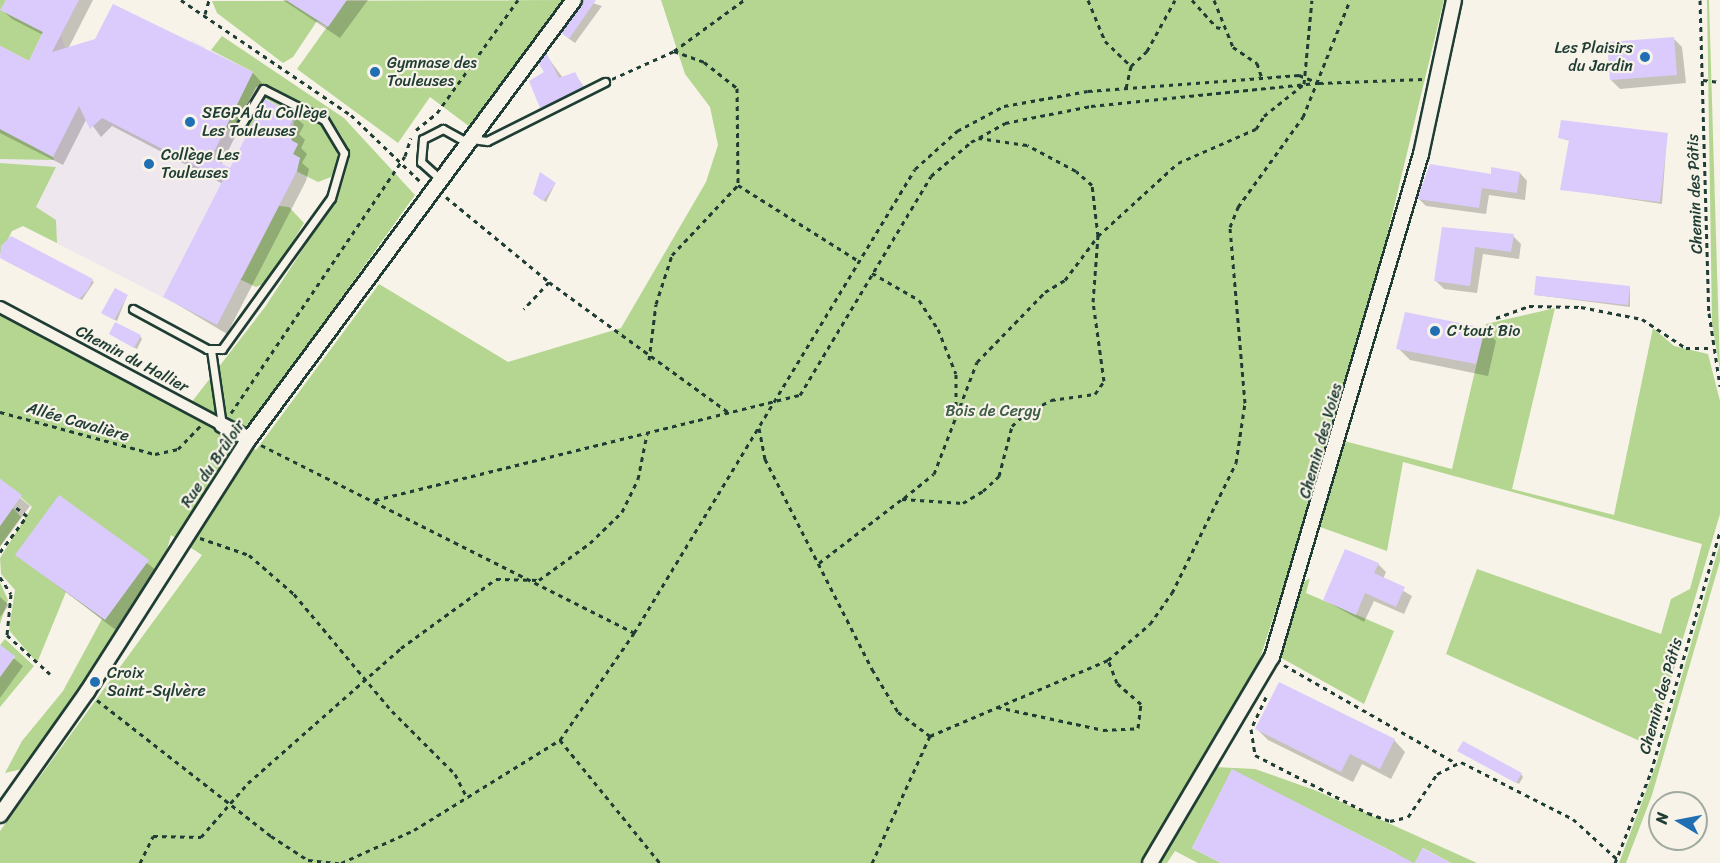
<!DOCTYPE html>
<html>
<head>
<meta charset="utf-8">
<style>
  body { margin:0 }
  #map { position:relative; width:1720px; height:863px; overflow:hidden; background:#f7f3e8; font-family:Sriracha,sans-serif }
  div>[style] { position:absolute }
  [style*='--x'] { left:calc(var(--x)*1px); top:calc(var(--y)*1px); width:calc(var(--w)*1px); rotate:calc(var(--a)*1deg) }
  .built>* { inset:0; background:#efe7ee }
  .green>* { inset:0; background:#b4d691 }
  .shadow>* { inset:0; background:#0003 }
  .building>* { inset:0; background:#dbcbfd }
  .path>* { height:3px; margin-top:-1.5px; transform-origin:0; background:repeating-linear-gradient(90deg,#1f3d34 0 4.5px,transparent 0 9px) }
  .roads { filter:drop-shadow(2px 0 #1f3d34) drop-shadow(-2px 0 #1f3d34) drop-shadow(0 2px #1f3d34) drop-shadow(0 -2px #1f3d34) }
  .service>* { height:7px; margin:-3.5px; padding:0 3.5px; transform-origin:3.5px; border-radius:3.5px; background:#f7f3e8 }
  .pedestrian>* { height:10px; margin:-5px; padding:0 5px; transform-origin:5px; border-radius:5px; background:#f7f3e8 }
  .minor>* { height:14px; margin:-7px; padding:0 7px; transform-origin:7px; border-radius:7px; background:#f7f3e8 }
  .dots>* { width:16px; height:16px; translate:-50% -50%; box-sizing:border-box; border:3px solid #f7f3e8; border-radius:50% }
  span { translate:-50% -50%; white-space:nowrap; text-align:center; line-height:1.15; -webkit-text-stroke:4.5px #f7f3e8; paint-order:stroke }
  .poi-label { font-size:16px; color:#1f3d34 }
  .right { translate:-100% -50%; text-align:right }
  .left { translate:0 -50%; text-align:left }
  .street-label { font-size:16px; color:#1f3d34 }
  .park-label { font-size:16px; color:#3d5c47 }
  .north { position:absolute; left:1648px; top:791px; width:60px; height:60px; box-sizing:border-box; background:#f7f3e8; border:2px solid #a1aaa0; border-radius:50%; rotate:280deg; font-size:16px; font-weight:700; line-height:24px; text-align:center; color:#1f3d34 }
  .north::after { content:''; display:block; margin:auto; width:21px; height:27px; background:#1f6fb2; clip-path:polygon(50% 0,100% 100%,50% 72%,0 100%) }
</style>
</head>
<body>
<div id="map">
  <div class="built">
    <i style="clip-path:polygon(6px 0,79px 0,61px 36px,65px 48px,95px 40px,113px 4px,179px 38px,185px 53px,192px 40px,205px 47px,176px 101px,183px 104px,211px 50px,253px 72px,226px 127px,245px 138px,265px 99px,295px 115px,297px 171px,242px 278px,223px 281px,236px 288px,217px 325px,23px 226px,12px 231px,0 255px,0 46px,29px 61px,0 10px)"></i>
  </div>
  <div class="green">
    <i style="clip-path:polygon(0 0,6px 0,1px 10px,43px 32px,29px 61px,0 46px)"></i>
    <i style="clip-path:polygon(565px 0,470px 127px,430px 97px,398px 143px,297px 69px,327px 27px,317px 21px,293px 57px,283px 63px,217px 13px,212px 1px)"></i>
    <i style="clip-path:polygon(661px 0,1444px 0,1356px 364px,1252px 683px,1149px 863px,0 863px,0 831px,202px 555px,171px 535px,162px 567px,41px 743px,22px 769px,5px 773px,22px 741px,63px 691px,102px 619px,66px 592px,37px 663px,9px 630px,15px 590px,1px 574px,0 558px,32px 507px,0 479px,0 315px,184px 412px,265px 307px,328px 211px,347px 165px,343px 138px,331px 120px,268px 85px,256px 87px,233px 131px,225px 127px,253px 72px,211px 50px,222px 36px,344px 118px,415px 195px,239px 441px,256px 450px,379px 284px,508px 362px,621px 328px,706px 182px,718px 145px,710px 107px,685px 74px)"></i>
    <i style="clip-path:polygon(1707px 0,1709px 0,1720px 371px,1712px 323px)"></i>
    <i style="clip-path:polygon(266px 93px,329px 130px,339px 160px,331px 177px,318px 182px,294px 170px,300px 158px,293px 154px,298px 144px,291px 140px,295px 115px,266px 99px,245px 138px,240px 135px)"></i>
    <i style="clip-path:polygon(0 129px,53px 157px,54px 160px,0 159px)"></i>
    <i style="clip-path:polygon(0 163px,56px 167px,36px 207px,56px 220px,57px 243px,23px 226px,12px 231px,0 255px)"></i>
    <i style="clip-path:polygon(279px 206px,289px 207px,304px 223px,268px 282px,256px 287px,227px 273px,242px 278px)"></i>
    <i style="clip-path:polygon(1555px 308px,1512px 489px,1614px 515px,1653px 328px,1674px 346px,1708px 354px,1720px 401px,1720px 514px,1651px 746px,1446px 654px,1477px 569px,1661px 634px,1671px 599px,1690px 589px,1702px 544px,1403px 462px,1387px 551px,1320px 527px,1344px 441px,1452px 469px,1486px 324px)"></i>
    <i style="clip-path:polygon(13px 508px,21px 517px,0 546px,0 526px)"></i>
    <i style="clip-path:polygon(1720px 543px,1720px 561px,1652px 795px,1626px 863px,1619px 863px,1657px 762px)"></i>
    <i style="clip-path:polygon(1310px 578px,1306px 593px,1394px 631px,1364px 704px,1276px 655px,1301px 584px)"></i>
    <i style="clip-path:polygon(0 582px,8px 600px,0 624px)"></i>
    <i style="clip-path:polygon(5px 639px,34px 666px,0 707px,0 677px,15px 657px,0 645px)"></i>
    <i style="clip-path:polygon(1214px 767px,1255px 769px,1317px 791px,1477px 863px,1451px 863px,1423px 848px,1415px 863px,1392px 863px,1397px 854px,1232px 770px,1192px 848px,1221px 863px,1198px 863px,1175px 851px,1167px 863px,1155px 863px)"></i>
  </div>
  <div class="shadow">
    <i style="clip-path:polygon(8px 0,93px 0,68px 49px,96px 41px,114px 6px,253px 73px,262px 83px,221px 165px,230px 170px,294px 116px,304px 125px,299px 134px,305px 140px,301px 148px,307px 154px,302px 163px,309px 169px,306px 181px,227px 334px,165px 297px,223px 184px,112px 126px,101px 137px,87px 118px,63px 165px,0 133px,0 48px,30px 63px,43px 35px,12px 19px,2px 10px)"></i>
    <i style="clip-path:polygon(283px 0,368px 0,340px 38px)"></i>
    <i style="clip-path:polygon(583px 0,602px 6px,575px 43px,568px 38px)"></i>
    <i style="clip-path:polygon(1673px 38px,1682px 47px,1686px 83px,1620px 89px,1611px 80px)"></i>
    <i style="clip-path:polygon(546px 55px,563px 78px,575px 74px,590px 96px,551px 116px,542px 107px)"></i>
    <i style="clip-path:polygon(1667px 134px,1662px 204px,1562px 189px,1570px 141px,1560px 138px)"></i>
    <i style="clip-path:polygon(1520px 173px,1527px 181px,1525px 200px,1489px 195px,1486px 214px,1426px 206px,1419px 199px,1492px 175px)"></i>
    <i style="clip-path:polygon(555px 184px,546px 202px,537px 196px)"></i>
    <i style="clip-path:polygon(1443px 229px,1513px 236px,1521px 244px,1519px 259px,1483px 254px,1477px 293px,1444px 289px,1436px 281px)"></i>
    <i style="clip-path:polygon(4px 260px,92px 280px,94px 282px,82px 300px)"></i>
    <i style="clip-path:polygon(1630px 288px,1630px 307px,1536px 295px)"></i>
    <i style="clip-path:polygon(127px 296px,117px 321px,106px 315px)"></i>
    <i style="clip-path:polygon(1484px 329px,1496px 341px,1488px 376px,1410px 360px,1398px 348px)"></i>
    <i style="clip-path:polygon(113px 336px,140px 336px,142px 339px,137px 349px)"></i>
    <i style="clip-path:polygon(0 481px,30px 506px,0 547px)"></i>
    <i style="clip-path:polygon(59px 497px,160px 573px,117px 631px,17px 555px)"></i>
    <i style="clip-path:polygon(1378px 564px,1386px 572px,1383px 579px,1412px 596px,1404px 614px,1374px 601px,1364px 622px,1324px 600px)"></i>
    <i style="clip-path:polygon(0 597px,9px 605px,0 617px)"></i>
    <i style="clip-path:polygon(0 647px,23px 666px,0 698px)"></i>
    <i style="clip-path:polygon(1257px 729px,1394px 740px,1405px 752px,1391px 779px,1362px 764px,1353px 782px,1268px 740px)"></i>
    <i style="clip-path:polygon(1462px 753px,1521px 774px,1523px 777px,1519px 784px)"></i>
  </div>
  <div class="building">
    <i style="clip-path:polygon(6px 0,79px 0,52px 52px,95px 39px,113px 4px,253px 72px,211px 158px,230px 168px,265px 99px,295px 115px,290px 125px,297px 129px,291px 140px,298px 144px,293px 154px,300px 158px,297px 171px,217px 325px,163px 297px,223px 180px,102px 118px,90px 129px,79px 106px,53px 157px,0 129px,0 46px,29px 61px,43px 32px,0 10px)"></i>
    <i style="clip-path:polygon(286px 0,347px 0,328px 27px)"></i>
    <i style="clip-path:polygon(583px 0,596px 0,569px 39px,561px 33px)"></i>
    <i style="clip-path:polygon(1674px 37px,1677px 75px,1610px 80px,1607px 42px)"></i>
    <i style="clip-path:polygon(546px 52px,559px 78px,575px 72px,583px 87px,540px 108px,529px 81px,544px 72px,538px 63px)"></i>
    <i style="clip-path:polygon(1561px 120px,1668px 133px,1660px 202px,1560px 190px,1569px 140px,1558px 138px)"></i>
    <i style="clip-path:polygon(1430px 164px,1491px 174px,1491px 167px,1520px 172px,1517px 193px,1482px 188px,1479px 208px,1417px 199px)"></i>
    <i style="clip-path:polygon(540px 172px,556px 183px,543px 201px,533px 194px)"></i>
    <i style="clip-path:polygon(1442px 227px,1514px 234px,1511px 252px,1475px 247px,1470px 286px,1434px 281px)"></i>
    <i style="clip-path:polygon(11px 236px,93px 279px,87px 291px,79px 299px,0 258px,1px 246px)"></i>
    <i style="clip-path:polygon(1536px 276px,1630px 286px,1628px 305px,1534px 295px)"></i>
    <i style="clip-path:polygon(115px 288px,128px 295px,114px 320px,101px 313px)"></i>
    <i style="clip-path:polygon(1405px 312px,1485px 328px,1476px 364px,1396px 349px)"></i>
    <i style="clip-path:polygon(115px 322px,141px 335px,134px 348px,109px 334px)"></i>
    <i style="clip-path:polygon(0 479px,22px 495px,0 526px)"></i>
    <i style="clip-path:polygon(59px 495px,149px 560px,105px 620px,15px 555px)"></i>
    <i style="clip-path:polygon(1345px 549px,1379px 563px,1374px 573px,1405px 587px,1396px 607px,1365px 593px,1356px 615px,1323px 600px)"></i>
    <i style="clip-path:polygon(0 645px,15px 656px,0 677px)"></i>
    <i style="clip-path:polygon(1279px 682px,1395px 739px,1380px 769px,1350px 754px,1341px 772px,1255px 729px)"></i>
    <i style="clip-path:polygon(1463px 741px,1522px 773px,1516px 783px,1457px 751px)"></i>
    <i style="clip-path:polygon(1232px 769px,1414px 863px,1221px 863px,1192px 848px)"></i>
    <i style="clip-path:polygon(1422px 848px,1451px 863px,1415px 863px)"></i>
  </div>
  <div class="path">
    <i style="--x:181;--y:0;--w:205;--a:34.1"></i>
    <i style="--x:351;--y:115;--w:98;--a:43.8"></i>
    <i style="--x:1088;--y:0;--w:44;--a:67.5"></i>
    <i style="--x:1105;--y:41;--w:36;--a:44"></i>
    <i style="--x:1192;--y:0;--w:36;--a:48"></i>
    <i style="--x:1216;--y:27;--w:9;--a:13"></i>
    <i style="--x:1214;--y:0;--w:51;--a:68"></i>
    <i style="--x:1233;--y:47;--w:29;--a:34"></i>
    <i style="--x:1257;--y:63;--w:16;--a:72"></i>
    <i style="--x:1700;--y:0;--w:313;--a:88.4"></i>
    <i style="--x:1709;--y:313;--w:74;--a:81.4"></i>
    <i style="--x:205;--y:14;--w:15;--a:-74"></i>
    <i style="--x:674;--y:51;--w:32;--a:20"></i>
    <i style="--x:704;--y:62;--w:42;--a:38.2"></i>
    <i style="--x:737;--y:88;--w:97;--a:89.4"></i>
    <i style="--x:738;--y:185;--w:141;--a:32.2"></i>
    <i style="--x:612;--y:79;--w:68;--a:-24.3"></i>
    <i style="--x:674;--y:51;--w:87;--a:-36.1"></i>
    <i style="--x:1703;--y:80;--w:17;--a:7"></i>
    <i style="--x:1126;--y:88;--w:23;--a:-77"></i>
    <i style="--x:1131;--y:66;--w:22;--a:-43"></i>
    <i style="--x:1147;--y:51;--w:58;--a:-61.2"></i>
    <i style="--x:416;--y:130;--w:27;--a:-39"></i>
    <i style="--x:437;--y:113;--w:139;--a:-54.4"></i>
    <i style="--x:446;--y:197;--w:134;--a:39.5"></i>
    <i style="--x:549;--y:282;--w:37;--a:133"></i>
    <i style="--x:872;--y:273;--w:54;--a:29.9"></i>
    <i style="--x:919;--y:300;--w:35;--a:57"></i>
    <i style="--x:938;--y:329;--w:48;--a:68.2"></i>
    <i style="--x:956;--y:374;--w:43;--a:90"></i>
    <i style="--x:549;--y:282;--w:223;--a:36"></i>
    <i style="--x:1496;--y:318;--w:35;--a:-20"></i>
    <i style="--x:1529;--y:306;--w:52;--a:1.1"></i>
    <i style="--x:1581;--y:307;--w:62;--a:11.1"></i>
    <i style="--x:1642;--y:319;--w:53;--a:33.4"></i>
    <i style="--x:1686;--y:348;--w:26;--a:0"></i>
    <i style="--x:649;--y:360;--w:56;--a:-82.9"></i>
    <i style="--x:656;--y:304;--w:52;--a:-71.9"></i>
    <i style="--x:672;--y:255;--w:96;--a:-46.7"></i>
    <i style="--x:0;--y:412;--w:161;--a:15.2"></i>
    <i style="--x:155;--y:454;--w:24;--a:-12"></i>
    <i style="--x:178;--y:449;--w:32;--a:-46"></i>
    <i style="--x:231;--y:413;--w:310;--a:-55.9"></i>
    <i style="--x:405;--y:156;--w:19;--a:-72"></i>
    <i style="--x:759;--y:428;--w:32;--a:79"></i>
    <i style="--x:765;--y:459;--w:236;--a:63"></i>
    <i style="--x:872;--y:669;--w:50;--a:58.8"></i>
    <i style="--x:898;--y:712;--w:40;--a:37"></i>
    <i style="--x:261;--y:445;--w:418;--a:26.7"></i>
    <i style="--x:904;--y:498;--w:38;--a:-39"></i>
    <i style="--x:934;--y:474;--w:120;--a:-69"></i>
    <i style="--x:977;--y:362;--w:98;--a:-45.8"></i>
    <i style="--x:1045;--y:292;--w:23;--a:-31"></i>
    <i style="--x:1065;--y:280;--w:55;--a:-53.1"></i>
    <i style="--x:1098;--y:236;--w:51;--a:-96.7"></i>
    <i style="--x:1092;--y:185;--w:21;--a:-139"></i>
    <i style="--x:1076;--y:171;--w:55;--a:-152"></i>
    <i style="--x:1027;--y:145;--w:49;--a:-171.9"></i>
    <i style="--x:375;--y:500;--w:438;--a:-13.9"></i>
    <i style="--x:800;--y:395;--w:255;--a:-59.1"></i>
    <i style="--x:931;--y:176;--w:52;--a:-40.4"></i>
    <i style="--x:971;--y:142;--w:39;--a:-29"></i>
    <i style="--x:1005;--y:123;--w:88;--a:-11.2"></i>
    <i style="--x:1091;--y:106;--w:229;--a:-5.8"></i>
    <i style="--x:1319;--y:83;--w:104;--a:-2.2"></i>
    <i style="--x:200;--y:538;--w:52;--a:19.1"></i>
    <i style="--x:249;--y:555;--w:60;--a:40.9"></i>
    <i style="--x:294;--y:594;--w:153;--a:50.1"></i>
    <i style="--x:392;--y:711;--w:89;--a:45"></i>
    <i style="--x:455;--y:774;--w:27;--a:63"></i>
    <i style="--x:0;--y:552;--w:45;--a:-53.1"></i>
    <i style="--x:27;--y:516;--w:16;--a:-142"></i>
    <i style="--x:819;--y:563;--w:105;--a:-37.6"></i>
    <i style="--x:902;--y:499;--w:61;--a:3.8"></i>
    <i style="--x:963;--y:503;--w:23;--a:-31"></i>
    <i style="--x:983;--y:491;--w:22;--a:-43"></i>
    <i style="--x:999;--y:476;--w:52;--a:-75.4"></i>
    <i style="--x:1012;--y:426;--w:19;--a:-43"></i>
    <i style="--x:1026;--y:413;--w:28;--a:-27"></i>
    <i style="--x:1051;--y:400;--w:44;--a:-7.8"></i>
    <i style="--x:1095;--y:394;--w:16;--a:-55"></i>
    <i style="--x:1104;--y:381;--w:80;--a:-97.9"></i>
    <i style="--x:1093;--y:302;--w:66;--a:-85.7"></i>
    <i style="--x:1098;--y:236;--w:108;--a:-42.4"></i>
    <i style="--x:1178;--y:163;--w:85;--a:-23.6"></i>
    <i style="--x:1256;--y:129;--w:15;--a:-58"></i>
    <i style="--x:1264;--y:116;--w:51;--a:-38.7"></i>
    <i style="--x:1304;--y:84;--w:84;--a:-84.6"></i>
    <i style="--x:0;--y:577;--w:20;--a:57"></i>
    <i style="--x:11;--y:594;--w:41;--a:95.6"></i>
    <i style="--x:7;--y:635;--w:58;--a:42.2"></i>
    <i style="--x:1284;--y:665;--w:198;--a:29.7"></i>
    <i style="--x:1266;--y:697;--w:35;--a:115"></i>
    <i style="--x:1251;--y:729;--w:26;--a:81"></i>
    <i style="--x:1255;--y:755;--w:127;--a:27.2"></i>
    <i style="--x:1368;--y:813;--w:23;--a:20"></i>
    <i style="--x:1390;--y:821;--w:18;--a:-13"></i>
    <i style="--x:1408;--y:817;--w:52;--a:-56"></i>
    <i style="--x:1437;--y:774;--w:27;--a:-27"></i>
    <i style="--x:1461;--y:762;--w:126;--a:27"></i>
    <i style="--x:1573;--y:819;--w:59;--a:42.3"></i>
    <i style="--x:97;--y:700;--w:221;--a:38"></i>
    <i style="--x:271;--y:836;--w:44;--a:33"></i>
    <i style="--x:308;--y:860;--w:31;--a:6"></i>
    <i style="--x:997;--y:707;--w:108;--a:12.2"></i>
    <i style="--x:1103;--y:730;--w:35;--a:-3"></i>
    <i style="--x:1138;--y:728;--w:24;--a:-83"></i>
    <i style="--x:1141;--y:704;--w:32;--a:-139"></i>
    <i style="--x:1117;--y:683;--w:25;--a:-111"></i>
    <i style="--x:560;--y:740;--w:159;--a:50.9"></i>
    <i style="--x:140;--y:863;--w:30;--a:-64"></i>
    <i style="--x:153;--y:836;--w:48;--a:1.2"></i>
    <i style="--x:201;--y:837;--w:72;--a:-49"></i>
    <i style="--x:248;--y:783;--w:204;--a:-41.4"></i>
    <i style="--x:401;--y:648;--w:117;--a:-36"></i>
    <i style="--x:496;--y:579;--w:43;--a:1.3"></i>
    <i style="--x:539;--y:580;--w:63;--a:-36"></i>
    <i style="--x:590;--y:543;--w:45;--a:-44.1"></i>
    <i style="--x:622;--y:512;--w:37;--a:-64"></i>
    <i style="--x:638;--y:479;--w:46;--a:-78.7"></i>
    <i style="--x:341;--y:863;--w:80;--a:-24.3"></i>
    <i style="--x:414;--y:830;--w:172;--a:-31.7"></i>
    <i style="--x:560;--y:740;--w:130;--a:-55.3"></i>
    <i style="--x:634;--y:633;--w:542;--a:-58.8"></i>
    <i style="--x:915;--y:169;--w:57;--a:-42.1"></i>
    <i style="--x:957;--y:131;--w:53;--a:-28"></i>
    <i style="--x:1004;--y:106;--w:85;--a:-10.1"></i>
    <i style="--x:1088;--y:91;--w:212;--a:-4.3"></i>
    <i style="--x:1299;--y:75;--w:22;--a:22"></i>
    <i style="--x:872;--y:863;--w:140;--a:-65.5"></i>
    <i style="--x:930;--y:736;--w:194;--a:-23.1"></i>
    <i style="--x:1108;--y:660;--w:55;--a:-40.6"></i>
    <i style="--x:1150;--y:624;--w:38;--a:-55"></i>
    <i style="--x:1172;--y:593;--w:145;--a:-63.8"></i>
    <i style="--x:1236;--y:463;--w:61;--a:-81.5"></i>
    <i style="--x:1245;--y:403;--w:177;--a:-94.9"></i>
    <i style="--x:1230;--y:227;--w:22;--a:-68"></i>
    <i style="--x:1238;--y:207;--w:111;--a:-54.2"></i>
    <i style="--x:1303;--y:117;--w:126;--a:-68.1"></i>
    <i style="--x:1615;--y:863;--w:98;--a:-68.4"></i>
    <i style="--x:1651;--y:772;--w:250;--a:-74"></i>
  </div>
  <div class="roads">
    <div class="service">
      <i style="--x:471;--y:139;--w:16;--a:7"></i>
      <i style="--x:487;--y:141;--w:132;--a:-26.6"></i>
      <i style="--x:440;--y:179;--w:25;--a:-138"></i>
      <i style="--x:421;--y:162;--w:23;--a:-85"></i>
      <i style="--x:423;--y:139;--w:22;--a:-27"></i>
      <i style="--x:443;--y:129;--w:26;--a:29"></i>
      <i style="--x:133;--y:309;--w:84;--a:28.4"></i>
      <i style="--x:207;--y:349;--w:15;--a:0"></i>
      <i style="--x:222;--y:349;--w:186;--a:-54.2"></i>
      <i style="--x:331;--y:198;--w:47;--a:-73.9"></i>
      <i style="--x:344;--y:153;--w:39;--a:-121"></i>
      <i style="--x:324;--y:120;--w:68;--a:-153.1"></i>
      <i style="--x:263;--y:89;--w:48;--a:121.4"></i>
      <i style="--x:211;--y:350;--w:76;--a:81.7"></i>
    </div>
    <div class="pedestrian">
      <i style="--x:0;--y:307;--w:251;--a:28"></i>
    </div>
    <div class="minor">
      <i style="--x:222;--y:425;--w:30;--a:27"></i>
      <i style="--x:0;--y:815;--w:151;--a:-54.7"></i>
      <i style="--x:87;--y:692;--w:300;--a:-57.4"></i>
      <i style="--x:249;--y:439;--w:546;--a:-53.49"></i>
      <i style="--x:1150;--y:863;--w:239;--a:-59.4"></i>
      <i style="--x:1272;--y:657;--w:525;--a:-73.5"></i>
      <i style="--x:1421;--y:154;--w:157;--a:-77.9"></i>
    </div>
  </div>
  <div class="dots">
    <i style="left:1645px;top:57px;background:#1f6fb2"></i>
    <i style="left:375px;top:72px;background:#1f6fb2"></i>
    <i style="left:190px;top:122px;background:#1f6fb2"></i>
    <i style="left:149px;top:164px;background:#1f6fb2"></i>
    <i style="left:1435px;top:331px;background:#1f6fb2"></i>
    <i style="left:95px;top:682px;background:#1f6fb2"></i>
  </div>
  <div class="poi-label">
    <span class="right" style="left:1633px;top:57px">Les Plaisirs<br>du Jardin</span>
    <span class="left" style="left:387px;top:72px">Gymnase des<br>Touleuses</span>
    <span class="left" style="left:202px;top:122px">SEGPA du Collège<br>Les Touleuses</span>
    <span class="left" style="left:161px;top:164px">Collège Les<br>Touleuses</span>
    <span class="left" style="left:1447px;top:331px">C'tout Bio</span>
    <span class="left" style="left:107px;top:682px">Croix<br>Saint-Sylvère</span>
  </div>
  <div class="street-label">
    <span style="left:1695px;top:194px;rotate:-92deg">Chemin des Pâtis</span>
    <span style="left:132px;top:359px;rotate:28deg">Chemin du Hallier</span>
    <span style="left:78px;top:422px;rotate:16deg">Allée Cavalière</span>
    <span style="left:1321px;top:441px;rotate:-74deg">Chemin des Voies</span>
    <span style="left:213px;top:464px;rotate:-56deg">Rue du Brûloir</span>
    <span style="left:1661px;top:696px;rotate:-74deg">Chemin des Pâtis</span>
  </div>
  <div class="park-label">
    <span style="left:993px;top:411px">Bois de Cergy</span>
  </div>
  <div class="north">N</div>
</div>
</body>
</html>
